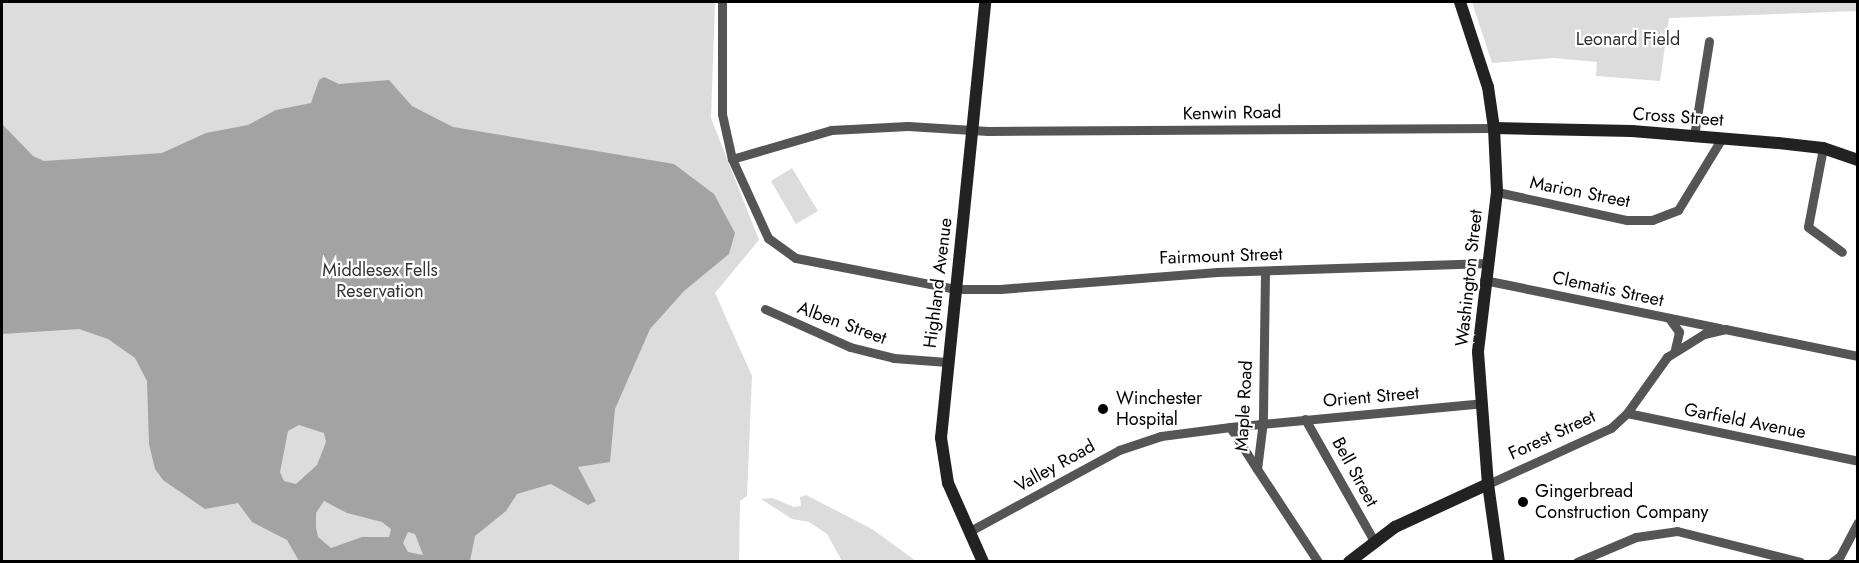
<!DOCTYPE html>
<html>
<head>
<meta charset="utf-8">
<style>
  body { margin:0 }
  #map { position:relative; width:1859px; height:563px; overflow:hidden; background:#fff; font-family:Jost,sans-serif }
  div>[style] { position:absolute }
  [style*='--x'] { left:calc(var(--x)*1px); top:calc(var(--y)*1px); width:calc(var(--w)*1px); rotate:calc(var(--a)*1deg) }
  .green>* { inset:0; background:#dcdcdc }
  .water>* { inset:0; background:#a3a3a3 }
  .street>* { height:9px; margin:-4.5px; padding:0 4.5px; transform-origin:4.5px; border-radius:4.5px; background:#555 }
  .secondary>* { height:12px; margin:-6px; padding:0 6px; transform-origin:6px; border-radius:6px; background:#222 }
  .dots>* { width:16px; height:16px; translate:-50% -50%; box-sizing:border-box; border:3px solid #fff; border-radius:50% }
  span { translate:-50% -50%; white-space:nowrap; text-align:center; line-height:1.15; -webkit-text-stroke:4.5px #fff; paint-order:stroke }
  .park-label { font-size:18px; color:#333 }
  .street-label { font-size:18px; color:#000 }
  .poi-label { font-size:18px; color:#000 }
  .left { translate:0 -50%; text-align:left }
  .frame { position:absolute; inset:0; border:3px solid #000; pointer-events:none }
</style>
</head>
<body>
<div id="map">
  <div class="green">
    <i style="clip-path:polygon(2px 2px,715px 2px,711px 118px,759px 240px,715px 293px,752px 376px,747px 496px,740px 501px,739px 561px,2px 561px)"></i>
    <i style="clip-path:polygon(1472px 2px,1857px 2px,1858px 11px,1669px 18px,1660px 81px,1596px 76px,1597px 62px,1553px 58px,1492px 63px)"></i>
    <i style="clip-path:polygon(792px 168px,818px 211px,796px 224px,771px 181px)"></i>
    <i style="clip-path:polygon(806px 495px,872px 529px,916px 561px,842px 561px,827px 534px,809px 522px,792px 519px,761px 499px,773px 498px,794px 507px,801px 506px,800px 497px)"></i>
  </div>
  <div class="water">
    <i style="clip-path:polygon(evenodd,324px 77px,339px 84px,389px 80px,412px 106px,453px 127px,674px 164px,714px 194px,735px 233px,729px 254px,684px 291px,650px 329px,615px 409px,610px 462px,578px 467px,596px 501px,588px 505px,551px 484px,517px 494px,506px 511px,475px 536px,470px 561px,299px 561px,287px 540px,252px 522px,238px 503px,205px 509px,163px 480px,155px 469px,149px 444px,147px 381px,135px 358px,108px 339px,79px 329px,2px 334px,2px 124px,33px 156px,44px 161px,162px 153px,206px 133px,248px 125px,276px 110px,311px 103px,319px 80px,324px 77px,299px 425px,324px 433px,326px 442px,317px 465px,296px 484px,284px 481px,280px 472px,288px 431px,299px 425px,324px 77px,324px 501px,347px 513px,382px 522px,391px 529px,389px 537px,362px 537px,331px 548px,318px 537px,316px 528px,316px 513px,324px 501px,324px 77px,408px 532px,415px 534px,423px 555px,408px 552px,403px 543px,408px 532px)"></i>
  </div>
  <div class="street">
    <i style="--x:722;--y:2;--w:112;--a:90"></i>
    <i style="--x:722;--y:114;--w:46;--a:77.5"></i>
    <i style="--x:732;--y:159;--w:87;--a:65.5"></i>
    <i style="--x:768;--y:238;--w:34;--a:36"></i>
    <i style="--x:796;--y:258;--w:162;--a:11"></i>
    <i style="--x:955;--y:289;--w:45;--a:0"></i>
    <i style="--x:1000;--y:289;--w:218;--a:-4.5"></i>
    <i style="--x:1217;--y:272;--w:271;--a:-1.9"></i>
    <i style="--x:1694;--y:136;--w:96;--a:-81"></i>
    <i style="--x:1823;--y:148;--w:80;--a:100.8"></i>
    <i style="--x:1808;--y:227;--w:42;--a:36.3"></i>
    <i style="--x:732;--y:159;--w:103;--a:-16.3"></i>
    <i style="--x:831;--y:130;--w:77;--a:-3"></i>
    <i style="--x:908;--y:126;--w:80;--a:3.6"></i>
    <i style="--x:988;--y:131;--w:506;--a:-0.34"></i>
    <i style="--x:1497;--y:192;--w:133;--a:12.2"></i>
    <i style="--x:1627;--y:220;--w:25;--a:0"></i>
    <i style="--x:1652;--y:220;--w:28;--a:-21"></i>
    <i style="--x:1678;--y:210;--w:84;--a:-58.6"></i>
    <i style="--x:1265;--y:271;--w:150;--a:90.8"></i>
    <i style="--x:1263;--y:421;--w:48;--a:97.1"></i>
    <i style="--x:1257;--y:469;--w:111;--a:56.7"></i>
    <i style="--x:1484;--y:280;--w:241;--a:11.5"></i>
    <i style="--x:765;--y:309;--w:93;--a:24.1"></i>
    <i style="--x:850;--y:347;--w:45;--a:14"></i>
    <i style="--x:894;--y:358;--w:53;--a:4.3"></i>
    <i style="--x:1669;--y:318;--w:17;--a:54"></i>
    <i style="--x:1679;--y:332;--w:18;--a:103"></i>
    <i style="--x:1627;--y:413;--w:236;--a:11.7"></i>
    <i style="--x:1305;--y:419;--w:140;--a:60.5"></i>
    <i style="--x:1230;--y:427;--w:253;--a:-5.4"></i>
    <i style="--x:1488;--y:484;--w:135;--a:-24.5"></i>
    <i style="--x:1611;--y:428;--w:22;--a:-43"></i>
    <i style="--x:1627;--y:413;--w:69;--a:-54.5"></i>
    <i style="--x:1667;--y:357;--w:44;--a:-31.9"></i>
    <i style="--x:1704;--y:334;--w:22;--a:-13"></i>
    <i style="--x:1725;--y:329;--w:136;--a:11.5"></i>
    <i style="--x:970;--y:531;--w:170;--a:-28.5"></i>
    <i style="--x:1119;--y:450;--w:44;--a:-18.4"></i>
    <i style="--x:1161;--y:436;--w:70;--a:-7.4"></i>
    <i style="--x:1230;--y:427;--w:50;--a:57.3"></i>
    <i style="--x:1577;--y:562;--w:64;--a:-23"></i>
    <i style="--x:1636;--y:537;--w:41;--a:-8.3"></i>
    <i style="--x:1677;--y:531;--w:127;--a:14.1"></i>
    <i style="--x:1832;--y:562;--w:10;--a:-37"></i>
    <i style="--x:1840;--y:556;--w:38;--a:-62"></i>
  </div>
  <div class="secondary">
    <i style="--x:1460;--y:2;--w:89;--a:71.8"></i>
    <i style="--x:1488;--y:87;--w:41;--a:81.7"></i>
    <i style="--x:1494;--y:128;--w:64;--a:87.3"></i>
    <i style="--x:1497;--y:192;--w:161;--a:96.8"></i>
    <i style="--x:1478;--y:352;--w:132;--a:85.7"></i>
    <i style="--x:1488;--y:484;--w:79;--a:82"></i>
    <i style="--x:1494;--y:128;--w:138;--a:1.2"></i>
    <i style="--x:1632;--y:131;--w:146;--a:4.7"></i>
    <i style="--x:1778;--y:143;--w:45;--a:6.3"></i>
    <i style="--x:1823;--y:148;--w:37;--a:19"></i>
    <i style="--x:983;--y:562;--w:86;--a:-113.9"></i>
    <i style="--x:948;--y:483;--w:46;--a:-98.8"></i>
    <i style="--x:941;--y:438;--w:438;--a:-84.2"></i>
    <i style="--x:1349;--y:562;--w:58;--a:-37.3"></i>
    <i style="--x:1395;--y:527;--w:102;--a:-24.8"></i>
  </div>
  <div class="dots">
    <i style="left:1103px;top:409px;background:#000"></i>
    <i style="left:1523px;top:502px;background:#000"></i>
  </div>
  <div class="park-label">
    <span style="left:1628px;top:39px">Leonard Field</span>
    <span style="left:380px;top:281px">Middlesex Fells<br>Reservation</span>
  </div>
  <div class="street-label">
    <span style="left:1232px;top:113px;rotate:-1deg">Kenwin Road</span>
    <span style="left:1678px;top:117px;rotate:4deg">Cross Street</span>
    <span style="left:1580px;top:192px;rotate:11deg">Marion Street</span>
    <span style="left:1221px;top:256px;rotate:-2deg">Fairmount Street</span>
    <span style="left:1469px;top:278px;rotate:-84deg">Washington Street</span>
    <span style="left:938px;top:283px;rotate:-83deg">Highland Avenue</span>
    <span style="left:1608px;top:289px;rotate:12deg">Clematis Street</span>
    <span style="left:842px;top:323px;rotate:20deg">Alben Street</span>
    <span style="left:1371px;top:397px;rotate:-5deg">Orient Street</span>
    <span style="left:1244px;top:406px;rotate:-87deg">Maple Road</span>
    <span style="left:1745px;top:421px;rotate:11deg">Garfield Avenue</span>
    <span style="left:1552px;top:435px;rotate:-25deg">Forest Street</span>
    <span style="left:1055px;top:466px;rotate:-29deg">Valley Road</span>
    <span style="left:1355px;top:472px;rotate:61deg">Bell Street</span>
  </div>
  <div class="poi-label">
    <span class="left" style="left:1116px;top:409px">Winchester<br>Hospital</span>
    <span class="left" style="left:1535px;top:502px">Gingerbread<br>Construction Company</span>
  </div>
  <div class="frame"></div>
</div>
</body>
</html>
